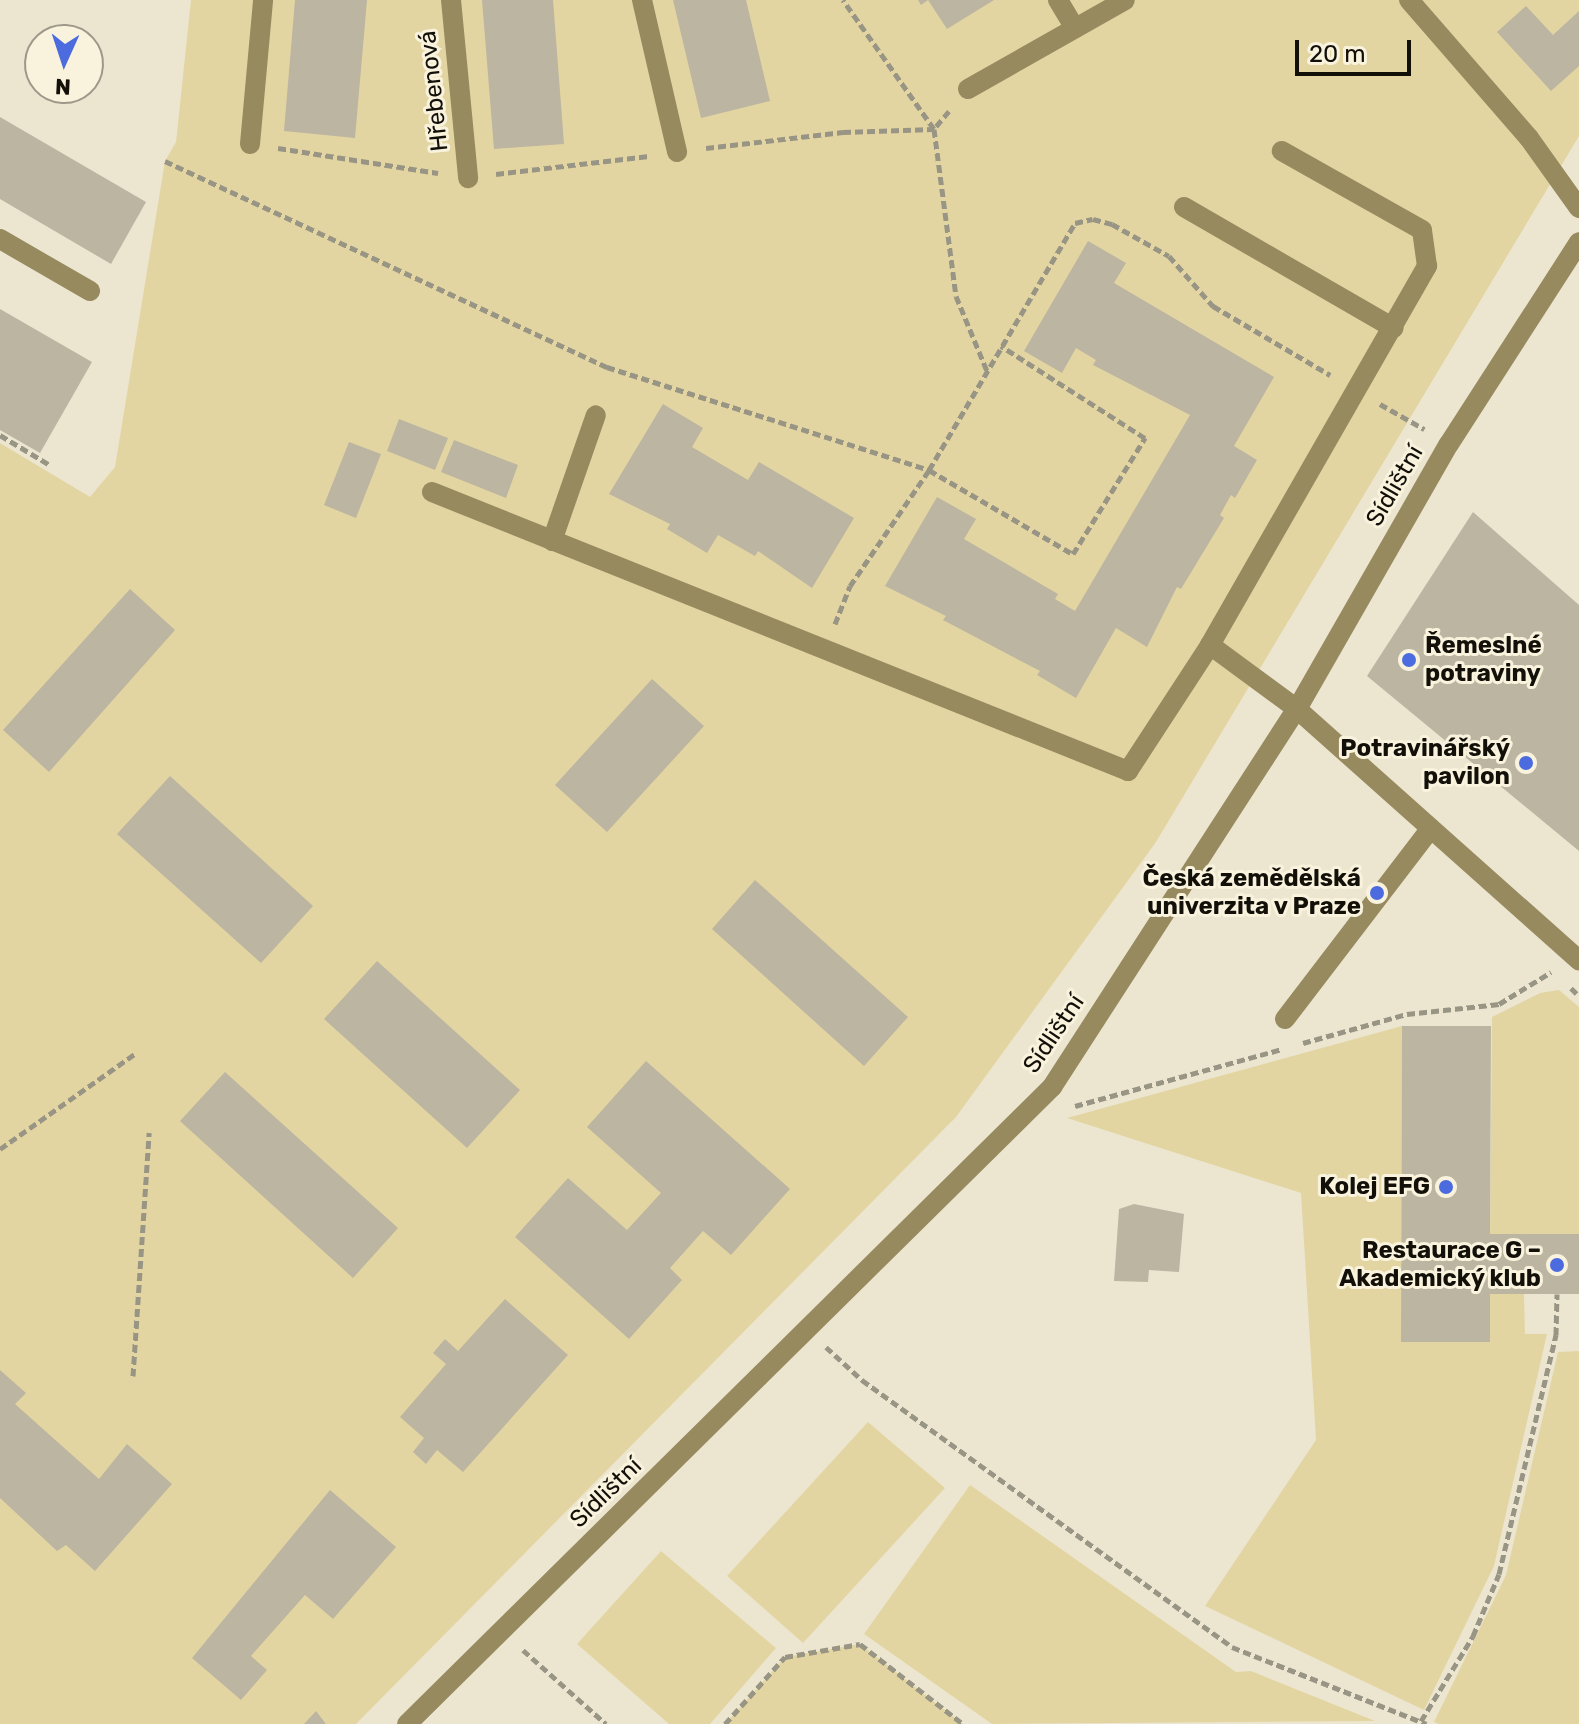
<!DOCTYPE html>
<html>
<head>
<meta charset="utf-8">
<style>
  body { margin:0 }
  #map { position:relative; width:1579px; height:1724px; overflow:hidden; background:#ece6d1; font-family:Rubik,sans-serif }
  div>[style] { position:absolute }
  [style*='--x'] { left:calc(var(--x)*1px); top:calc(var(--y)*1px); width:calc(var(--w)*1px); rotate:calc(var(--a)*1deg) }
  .green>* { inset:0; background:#e3d5a2 }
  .building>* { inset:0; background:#bbb5a1 }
  .path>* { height:5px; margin-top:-2.5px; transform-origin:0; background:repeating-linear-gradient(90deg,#999585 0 8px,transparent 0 12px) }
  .minor>* { height:20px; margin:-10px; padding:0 10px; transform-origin:10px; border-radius:10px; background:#978a5f }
  .dots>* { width:22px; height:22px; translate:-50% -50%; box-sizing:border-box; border:4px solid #f9f3de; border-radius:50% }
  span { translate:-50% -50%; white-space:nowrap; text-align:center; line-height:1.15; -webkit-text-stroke:6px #f9f3de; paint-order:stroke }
  .street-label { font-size:24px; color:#121009 }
  .poi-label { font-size:24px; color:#121009; font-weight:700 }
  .left { translate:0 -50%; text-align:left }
  .right { translate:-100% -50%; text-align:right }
  .north { position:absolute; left:24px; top:24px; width:80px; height:80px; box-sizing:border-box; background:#f9f3de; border:2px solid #9d9889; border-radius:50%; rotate:183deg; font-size:22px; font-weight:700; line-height:32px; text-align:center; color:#121009 }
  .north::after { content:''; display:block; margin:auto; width:28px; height:36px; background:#4c6bdf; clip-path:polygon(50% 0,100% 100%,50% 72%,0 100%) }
  .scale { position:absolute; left:1295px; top:40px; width:116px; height:36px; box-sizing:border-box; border:4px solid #121009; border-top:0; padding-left:10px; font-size:24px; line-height:28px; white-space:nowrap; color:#121009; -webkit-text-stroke:6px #f9f3de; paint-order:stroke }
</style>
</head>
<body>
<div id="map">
  <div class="green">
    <i style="clip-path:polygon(191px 0,1579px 0,1579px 136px,1156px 842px,956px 1117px,356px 1724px,0 1724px,0 443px,90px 497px,115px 467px,165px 161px,176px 142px)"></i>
    <i style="clip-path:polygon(1559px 990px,1579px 1007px,1579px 1234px,1490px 1234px,1492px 1017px,1540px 993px)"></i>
    <i style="clip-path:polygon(1402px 1026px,1401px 1342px,1490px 1342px,1490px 1294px,1524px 1294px,1525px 1334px,1547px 1334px,1494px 1566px,1424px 1710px,1205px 1606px,1316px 1440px,1301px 1193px,1067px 1118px)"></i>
    <i style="clip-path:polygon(1579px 1351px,1579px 1724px,1439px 1724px,1434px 1722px,1506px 1575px,1558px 1352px)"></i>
    <i style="clip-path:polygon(868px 1422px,945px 1488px,803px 1643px,727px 1576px)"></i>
    <i style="clip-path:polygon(970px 1485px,1236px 1672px,1251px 1671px,1375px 1721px,992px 1724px,864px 1634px)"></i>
    <i style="clip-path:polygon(661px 1551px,776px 1648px,710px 1724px,669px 1724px,577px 1644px)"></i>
    <i style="clip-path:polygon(860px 1644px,963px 1724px,725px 1724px,785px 1657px)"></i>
  </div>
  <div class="building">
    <i style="clip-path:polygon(295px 0,367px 0,355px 138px,284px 131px)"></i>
    <i style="clip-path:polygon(482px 0,553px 0,564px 144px,494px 149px)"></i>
    <i style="clip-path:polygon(673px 0,746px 0,770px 101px,701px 118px)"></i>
    <i style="clip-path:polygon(918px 0,994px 0,947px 29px,928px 0,921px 5px)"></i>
    <i style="clip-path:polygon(1526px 6px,1553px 35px,1579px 11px,1579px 66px,1551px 91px,1497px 32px)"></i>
    <i style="clip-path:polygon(0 117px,146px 202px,111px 264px,0 199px)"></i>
    <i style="clip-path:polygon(1088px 241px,1126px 263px,1114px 283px,1274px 377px,1234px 446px,1257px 460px,1235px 498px,1231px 495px,1220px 515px,1224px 518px,1181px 589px,1177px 587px,1147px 647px,1116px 628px,1076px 698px,1037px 675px,1040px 671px,943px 620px,946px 616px,885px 586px,937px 497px,976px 519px,964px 539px,1058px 594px,1055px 599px,1075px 611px,1190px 415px,1093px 365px,1096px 360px,1076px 348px,1062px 373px,1024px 351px)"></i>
    <i style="clip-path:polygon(0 309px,92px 362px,40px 453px,0 430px)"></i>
    <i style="clip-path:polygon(663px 404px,703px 428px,692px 447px,748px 480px,759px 462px,854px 518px,812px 588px,758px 551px,755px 556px,718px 535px,707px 553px,667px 529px,670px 524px,609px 494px)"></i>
    <i style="clip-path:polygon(399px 419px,448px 438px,435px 470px,387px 451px)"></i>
    <i style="clip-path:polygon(454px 440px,518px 465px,506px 498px,441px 472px)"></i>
    <i style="clip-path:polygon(349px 442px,381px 454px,356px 518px,324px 505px)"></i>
    <i style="clip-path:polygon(1473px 512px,1579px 605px,1579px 851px,1367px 676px)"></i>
    <i style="clip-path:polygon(130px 589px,175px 630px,49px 772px,3px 730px)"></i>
    <i style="clip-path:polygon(652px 679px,704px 726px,607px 832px,555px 785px)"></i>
    <i style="clip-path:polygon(170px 776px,313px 906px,261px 963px,117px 834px)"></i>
    <i style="clip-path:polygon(755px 880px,908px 1017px,864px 1066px,712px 929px)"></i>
    <i style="clip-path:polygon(377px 961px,520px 1090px,467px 1148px,324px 1019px)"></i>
    <i style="clip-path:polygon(1402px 1026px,1491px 1026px,1490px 1234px,1579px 1234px,1579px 1294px,1490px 1294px,1490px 1342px,1401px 1342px)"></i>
    <i style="clip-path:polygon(646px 1061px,790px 1189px,731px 1255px,703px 1231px,670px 1268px,682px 1280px,629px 1339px,515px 1237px,568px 1178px,627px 1230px,661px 1193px,587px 1127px)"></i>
    <i style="clip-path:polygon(225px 1072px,398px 1228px,353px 1278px,180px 1121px)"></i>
    <i style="clip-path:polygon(1134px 1204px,1184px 1214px,1179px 1272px,1149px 1270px,1148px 1282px,1114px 1281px,1119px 1209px)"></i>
    <i style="clip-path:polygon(505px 1299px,568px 1355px,463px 1472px,437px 1450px,426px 1464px,413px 1452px,424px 1438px,400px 1417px,446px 1364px,433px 1353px,445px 1339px,458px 1351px)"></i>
    <i style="clip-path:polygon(0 1370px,26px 1393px,15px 1404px,99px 1479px,127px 1444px,172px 1484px,95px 1571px,66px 1545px,57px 1551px,0 1498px)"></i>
    <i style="clip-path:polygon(330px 1490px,396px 1547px,333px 1619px,305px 1595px,251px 1656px,267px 1670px,241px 1700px,192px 1658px)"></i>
    <i style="clip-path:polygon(316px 1711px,326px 1724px,304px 1724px)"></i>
  </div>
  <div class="path">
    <i style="--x:949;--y:111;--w:23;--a:130"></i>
    <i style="--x:934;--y:129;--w:168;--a:82.5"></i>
    <i style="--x:956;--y:296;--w:81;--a:67.5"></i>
    <i style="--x:278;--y:148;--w:162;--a:8.9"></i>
    <i style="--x:706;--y:148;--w:138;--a:-6.7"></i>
    <i style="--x:843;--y:132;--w:91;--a:-1.9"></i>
    <i style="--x:934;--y:129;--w:158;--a:-125.2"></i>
    <i style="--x:165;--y:161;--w:488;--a:25"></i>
    <i style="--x:607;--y:367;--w:338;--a:17.7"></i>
    <i style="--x:929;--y:470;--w:167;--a:30.3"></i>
    <i style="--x:1073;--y:554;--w:137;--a:-58.2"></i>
    <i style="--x:1145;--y:438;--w:171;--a:-147.4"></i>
    <i style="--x:496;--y:174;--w:154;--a:-6.7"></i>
    <i style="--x:1380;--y:404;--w:51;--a:29.6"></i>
    <i style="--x:0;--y:435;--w:58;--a:31"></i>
    <i style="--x:835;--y:624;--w:41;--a:-68.5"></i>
    <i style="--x:850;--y:586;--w:140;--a:-55.7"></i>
    <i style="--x:929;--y:470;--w:287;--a:-59.4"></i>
    <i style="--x:1075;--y:223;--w:18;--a:-13"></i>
    <i style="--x:1093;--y:219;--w:20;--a:15"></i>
    <i style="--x:1112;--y:224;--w:65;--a:29.3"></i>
    <i style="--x:1169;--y:256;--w:67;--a:48.7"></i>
    <i style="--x:1213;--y:306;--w:136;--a:30.5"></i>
    <i style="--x:1571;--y:988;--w:11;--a:45"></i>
    <i style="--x:1303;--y:1043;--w:108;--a:-15.6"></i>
    <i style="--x:1407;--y:1014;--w:93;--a:-6.2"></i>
    <i style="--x:1499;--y:1004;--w:61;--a:-31.6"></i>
    <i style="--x:1075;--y:1106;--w:215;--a:-15.4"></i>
    <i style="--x:0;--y:1149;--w:166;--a:-35.2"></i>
    <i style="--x:826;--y:1347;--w:49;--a:42.5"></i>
    <i style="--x:862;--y:1380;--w:456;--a:35.8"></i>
    <i style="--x:1232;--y:1647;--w:209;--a:21.6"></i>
    <i style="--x:133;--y:1376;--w:244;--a:-86.2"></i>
    <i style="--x:523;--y:1650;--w:111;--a:41.7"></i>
    <i style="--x:1421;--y:1721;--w:100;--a:-58.5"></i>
    <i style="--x:1473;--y:1636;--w:67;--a:-67.2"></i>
    <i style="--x:1499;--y:1574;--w:246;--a:-76.6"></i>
    <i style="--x:1556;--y:1335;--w:41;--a:-88.6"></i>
    <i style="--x:725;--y:1724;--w:90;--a:-48.2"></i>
    <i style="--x:785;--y:1657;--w:76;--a:-9.8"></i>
    <i style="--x:860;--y:1644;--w:130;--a:37.8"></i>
  </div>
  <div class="minor">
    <i style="--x:451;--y:0;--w:179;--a:84.5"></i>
    <i style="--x:642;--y:0;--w:156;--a:77"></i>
    <i style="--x:1058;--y:0;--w:33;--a:59"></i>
    <i style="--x:1409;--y:0;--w:183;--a:49"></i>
    <i style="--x:1529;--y:138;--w:86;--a:54.5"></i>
    <i style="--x:968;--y:89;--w:180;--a:-29.5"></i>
    <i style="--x:250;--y:144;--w:145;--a:-84.8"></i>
    <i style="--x:1184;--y:207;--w:242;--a:30"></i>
    <i style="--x:0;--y:239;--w:104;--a:30"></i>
    <i style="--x:432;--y:492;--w:750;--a:21.84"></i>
    <i style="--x:1128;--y:771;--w:150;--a:-56.9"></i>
    <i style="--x:1210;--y:645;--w:437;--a:-60.2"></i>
    <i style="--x:1427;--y:266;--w:36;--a:-98"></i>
    <i style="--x:1422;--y:230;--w:161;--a:-150.6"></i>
    <i style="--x:552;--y:541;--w:133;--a:-70.8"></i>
    <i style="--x:1210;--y:645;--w:108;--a:36.3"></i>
    <i style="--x:1297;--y:709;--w:378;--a:41.7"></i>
    <i style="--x:1285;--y:1019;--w:240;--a:-52.6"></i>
    <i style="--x:407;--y:1724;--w:907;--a:-44.64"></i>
    <i style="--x:1052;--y:1087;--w:450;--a:-57.1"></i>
    <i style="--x:1297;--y:709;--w:305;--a:-60.2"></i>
    <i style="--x:1449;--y:444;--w:240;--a:-57.2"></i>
  </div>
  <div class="dots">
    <i style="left:1409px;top:660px;background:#4c6bdf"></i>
    <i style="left:1526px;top:763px;background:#4c6bdf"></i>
    <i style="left:1377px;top:893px;background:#4c6bdf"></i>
    <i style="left:1446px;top:1187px;background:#4c6bdf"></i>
    <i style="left:1557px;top:1265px;background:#4c6bdf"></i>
  </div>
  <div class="street-label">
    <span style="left:434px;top:91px;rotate:-96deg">Hřebenová</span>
    <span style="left:1395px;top:486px;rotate:-60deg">Sídlištní</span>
    <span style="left:1054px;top:1034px;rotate:-56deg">Sídlištní</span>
    <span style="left:606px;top:1493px;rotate:-44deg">Sídlištní</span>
  </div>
  <div class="poi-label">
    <span class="left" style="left:1425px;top:660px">Řemeslné<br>potraviny</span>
    <span class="right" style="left:1510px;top:763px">Potravinářský<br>pavilon</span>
    <span class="right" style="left:1361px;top:893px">Česká zemědělská<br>univerzita v Praze</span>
    <span class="right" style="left:1430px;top:1187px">Kolej EFG</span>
    <span class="right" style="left:1541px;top:1265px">Restaurace G –<br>Akademický klub</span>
  </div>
  <div class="north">N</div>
  <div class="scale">20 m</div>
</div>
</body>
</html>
